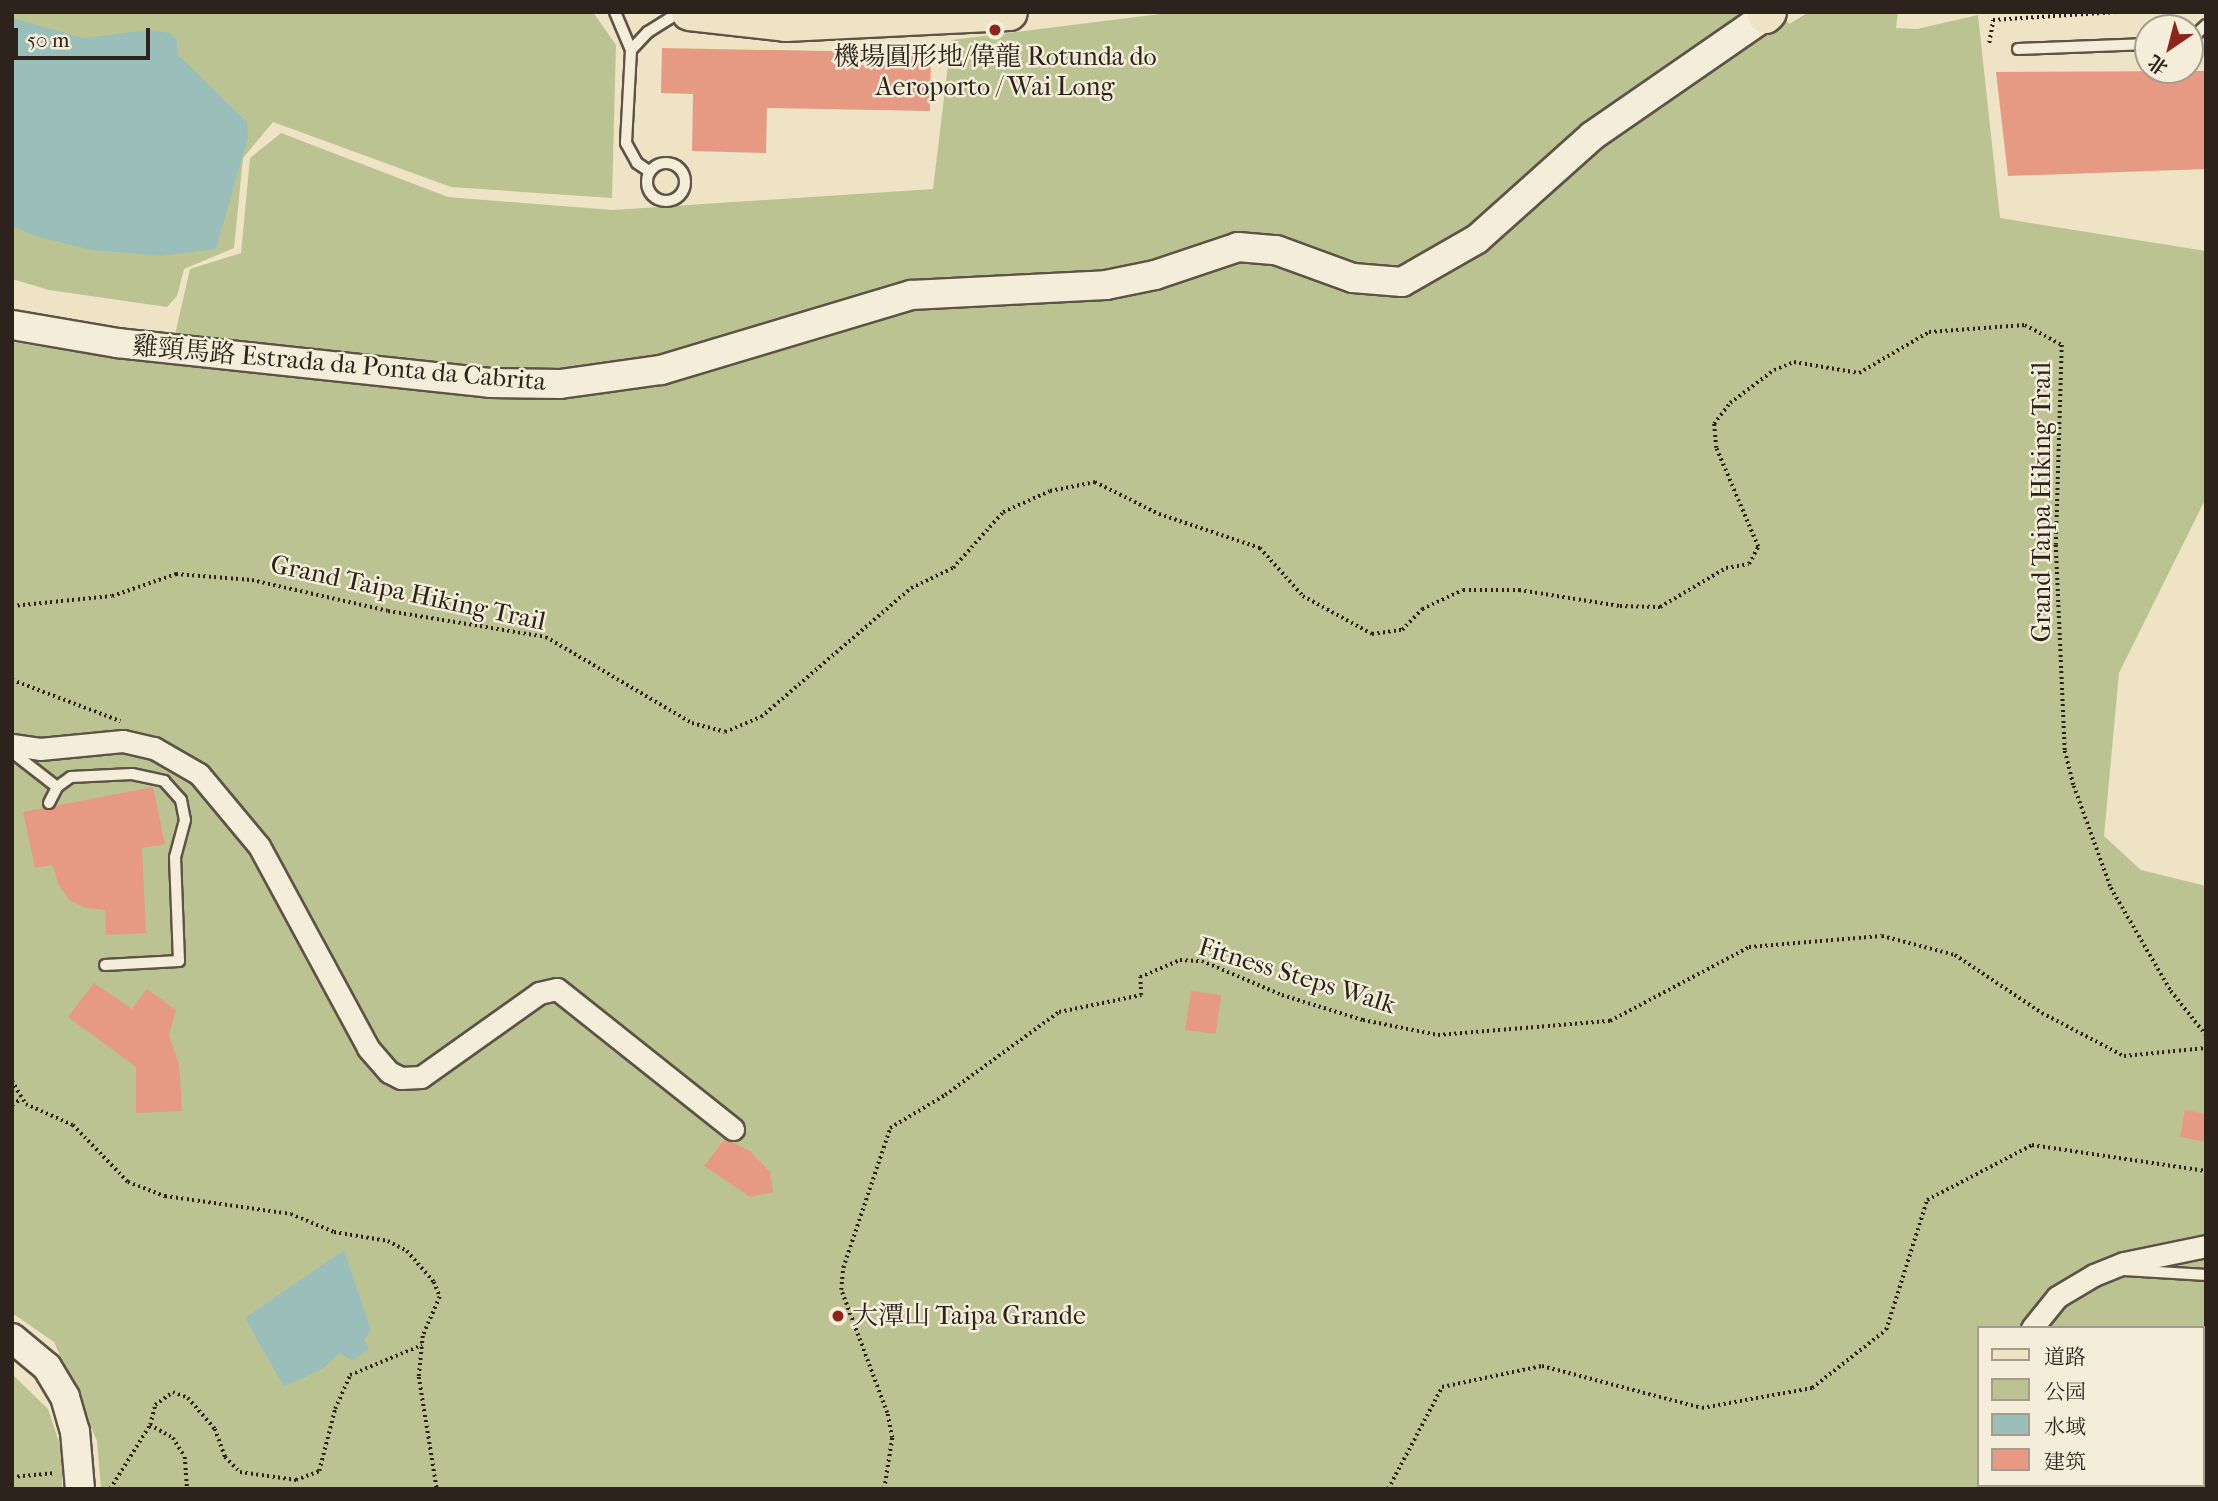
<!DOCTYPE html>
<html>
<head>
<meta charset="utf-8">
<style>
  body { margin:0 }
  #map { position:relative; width:2218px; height:1501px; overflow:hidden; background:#eee4c5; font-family:"IM FELL French Canon","Noto Serif SC",serif }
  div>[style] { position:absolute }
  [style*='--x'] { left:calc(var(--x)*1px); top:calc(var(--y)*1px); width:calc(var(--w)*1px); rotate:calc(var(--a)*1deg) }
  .green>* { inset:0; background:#bcc392 }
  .water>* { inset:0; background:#9abeba }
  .building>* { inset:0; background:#e79a83 }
  .path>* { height:3.5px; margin-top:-1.75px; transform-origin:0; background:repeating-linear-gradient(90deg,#2e231c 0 2px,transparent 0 5.5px) }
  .roads { filter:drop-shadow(2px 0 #5e5346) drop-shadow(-2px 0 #5e5346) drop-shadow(0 2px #5e5346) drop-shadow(0 -2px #5e5346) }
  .service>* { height:10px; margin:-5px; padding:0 5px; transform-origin:5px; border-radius:5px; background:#f4edd9 }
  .service>.ring { margin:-5px; padding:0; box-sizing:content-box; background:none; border:10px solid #f4edd9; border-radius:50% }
  .minor>* { height:21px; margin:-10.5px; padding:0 10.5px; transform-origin:10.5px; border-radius:10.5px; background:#f4edd9 }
  .tertiary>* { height:28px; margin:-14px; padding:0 14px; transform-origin:14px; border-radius:14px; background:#f4edd9 }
  .primary>* { height:35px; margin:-17.5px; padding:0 17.5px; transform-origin:17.5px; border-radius:17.5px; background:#eee4c5 }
  .dots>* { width:19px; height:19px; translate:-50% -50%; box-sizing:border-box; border:4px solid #f4edd9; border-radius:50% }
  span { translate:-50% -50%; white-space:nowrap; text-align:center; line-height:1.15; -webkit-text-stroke:5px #f4edd9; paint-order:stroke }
  .poi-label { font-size:26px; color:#2e231c }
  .left { translate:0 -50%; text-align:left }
  .street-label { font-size:26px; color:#2e231c }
  .frame { position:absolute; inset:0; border:14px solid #2e231c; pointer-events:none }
  .legend { position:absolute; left:1977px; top:1326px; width:228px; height:161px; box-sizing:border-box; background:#f4edd9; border:2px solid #a59c8d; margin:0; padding:9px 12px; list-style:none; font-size:21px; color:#2e231c }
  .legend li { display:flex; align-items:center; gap:14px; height:35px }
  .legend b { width:35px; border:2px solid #a59c8d }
  .north { position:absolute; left:2134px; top:14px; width:70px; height:70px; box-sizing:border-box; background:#f4edd9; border:2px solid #a59c8d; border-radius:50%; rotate:215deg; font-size:19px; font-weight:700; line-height:28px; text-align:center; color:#2e231c }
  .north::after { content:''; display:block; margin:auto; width:24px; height:32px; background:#8f2418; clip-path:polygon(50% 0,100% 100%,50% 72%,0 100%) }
  .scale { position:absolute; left:14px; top:28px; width:136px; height:32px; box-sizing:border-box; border:4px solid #2e231c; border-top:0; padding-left:9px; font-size:21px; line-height:24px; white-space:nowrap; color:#2e231c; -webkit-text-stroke:5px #f4edd9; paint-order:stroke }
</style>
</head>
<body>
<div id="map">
  <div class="green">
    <i style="clip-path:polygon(12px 12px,593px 12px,616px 45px,612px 198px,451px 187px,273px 122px,243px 158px,234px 248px,184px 269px,177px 296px,167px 307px,49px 290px,12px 279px)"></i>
    <i style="clip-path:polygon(1176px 12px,1782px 12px,1789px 24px,1809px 12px,1898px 12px,1896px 28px,1917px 29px,1978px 15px,2000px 218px,2206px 251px,2206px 498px,2119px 673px,2104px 836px,2141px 870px,2206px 886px,2206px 1489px,2181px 1485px,2202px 1485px,2202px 1328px,1978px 1328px,1978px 1485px,2175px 1485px,2167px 1489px,101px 1489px,97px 1441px,54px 1342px,12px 1313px,12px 342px,168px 365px,190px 269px,241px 253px,250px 158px,281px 133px,448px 197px,613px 210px,933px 189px,951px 40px)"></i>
    <i style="clip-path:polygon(12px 1374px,48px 1409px,62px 1451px,62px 1489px,12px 1489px)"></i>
  </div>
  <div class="water">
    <i style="clip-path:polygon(12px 18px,83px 38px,149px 30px,170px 33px,177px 40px,178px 55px,247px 122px,248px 137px,216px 249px,160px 256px,92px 250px,38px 237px,12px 226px)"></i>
    <i style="clip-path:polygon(344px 1250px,371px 1330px,364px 1340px,369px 1349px,352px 1361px,340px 1353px,322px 1369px,284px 1387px,245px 1318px)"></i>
  </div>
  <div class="building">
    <i style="clip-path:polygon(662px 48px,931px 53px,930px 111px,767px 108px,766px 153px,692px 151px,693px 94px,661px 93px)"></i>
    <i style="clip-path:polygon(2206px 71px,2206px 169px,2008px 176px,1996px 72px)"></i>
    <i style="clip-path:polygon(153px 787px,165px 844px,142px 848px,146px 933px,106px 935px,105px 910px,86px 908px,69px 900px,58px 884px,53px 865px,35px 868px,23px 812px)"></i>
    <i style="clip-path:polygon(94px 983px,132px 1009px,147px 989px,176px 1010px,169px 1035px,179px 1064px,182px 1111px,136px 1113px,136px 1067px,68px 1017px)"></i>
    <i style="clip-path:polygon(1191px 991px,1221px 995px,1216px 1034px,1185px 1030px)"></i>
    <i style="clip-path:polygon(2185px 1110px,2206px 1114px,2206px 1142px,2180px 1137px)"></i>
    <i style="clip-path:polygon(725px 1139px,750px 1151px,770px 1172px,773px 1192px,750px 1197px,704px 1166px)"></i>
  </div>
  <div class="path">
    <i style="--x:1989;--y:43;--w:23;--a:-80"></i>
    <i style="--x:1993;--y:20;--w:124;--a:-3.7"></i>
    <i style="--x:12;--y:606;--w:100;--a:-5.7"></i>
    <i style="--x:112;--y:596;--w:68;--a:-19"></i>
    <i style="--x:176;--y:574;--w:76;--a:4.5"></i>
    <i style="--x:252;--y:580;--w:139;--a:12.8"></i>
    <i style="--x:388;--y:611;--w:160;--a:9.3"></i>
    <i style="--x:546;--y:637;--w:169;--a:30.5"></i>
    <i style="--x:692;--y:723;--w:34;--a:15"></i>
    <i style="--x:725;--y:732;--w:39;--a:-23"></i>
    <i style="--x:761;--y:717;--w:198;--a:-40.7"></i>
    <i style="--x:911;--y:588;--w:47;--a:-25.5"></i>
    <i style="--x:953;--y:568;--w:75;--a:-48.2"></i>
    <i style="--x:1003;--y:512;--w:51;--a:-24.1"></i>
    <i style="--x:1050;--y:491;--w:46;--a:-11.3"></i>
    <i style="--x:1095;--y:482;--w:72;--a:26.6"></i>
    <i style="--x:1159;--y:514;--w:107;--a:18.6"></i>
    <i style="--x:1260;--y:548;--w:64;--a:48.1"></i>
    <i style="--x:1303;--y:596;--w:79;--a:28.8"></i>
    <i style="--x:1372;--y:634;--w:30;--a:-8"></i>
    <i style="--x:1402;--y:630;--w:29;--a:-46"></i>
    <i style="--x:1422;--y:609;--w:45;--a:-24.9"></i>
    <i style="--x:1463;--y:590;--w:56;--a:0"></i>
    <i style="--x:1519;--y:590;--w:102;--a:9"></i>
    <i style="--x:1620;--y:606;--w:40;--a:1.4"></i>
    <i style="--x:1660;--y:607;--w:77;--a:-30.6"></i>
    <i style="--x:1726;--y:568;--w:23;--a:-10"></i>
    <i style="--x:1749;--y:564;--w:19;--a:-62"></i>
    <i style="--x:1758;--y:547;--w:108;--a:-113"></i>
    <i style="--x:1716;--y:448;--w:24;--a:-95"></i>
    <i style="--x:1714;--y:424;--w:26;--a:-53"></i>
    <i style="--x:1730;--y:403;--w:55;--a:-36.9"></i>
    <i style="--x:1774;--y:370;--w:22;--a:-22"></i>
    <i style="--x:1794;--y:362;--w:66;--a:9.6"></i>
    <i style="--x:1859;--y:373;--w:81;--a:-30.4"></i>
    <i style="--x:1929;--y:332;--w:96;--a:-4.2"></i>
    <i style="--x:2025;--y:325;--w:42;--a:28.4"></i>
    <i style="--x:2062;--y:345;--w:200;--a:91.7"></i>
    <i style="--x:2056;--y:545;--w:206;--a:87.5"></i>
    <i style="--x:2065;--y:751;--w:36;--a:76"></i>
    <i style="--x:2074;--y:786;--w:109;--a:70.1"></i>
    <i style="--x:2111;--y:888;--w:119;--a:59.8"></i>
    <i style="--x:2171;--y:991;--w:56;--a:51.5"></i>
    <i style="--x:12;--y:680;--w:116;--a:20.8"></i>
    <i style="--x:12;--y:1081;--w:27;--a:59"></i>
    <i style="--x:26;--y:1104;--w:51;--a:24.1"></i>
    <i style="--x:73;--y:1125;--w:79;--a:46"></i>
    <i style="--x:128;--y:1182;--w:40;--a:21"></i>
    <i style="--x:165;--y:1196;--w:127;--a:8.1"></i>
    <i style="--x:291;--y:1214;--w:47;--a:22.7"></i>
    <i style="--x:334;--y:1232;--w:55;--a:9.5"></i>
    <i style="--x:388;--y:1241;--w:21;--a:28"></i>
    <i style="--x:407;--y:1251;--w:41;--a:48.9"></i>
    <i style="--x:434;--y:1282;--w:16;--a:68"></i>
    <i style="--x:440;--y:1297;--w:43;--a:113.6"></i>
    <i style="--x:423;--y:1336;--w:41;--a:95.6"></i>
    <i style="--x:419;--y:1377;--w:113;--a:80.9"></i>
    <i style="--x:12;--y:1105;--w:11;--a:-34"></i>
    <i style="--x:150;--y:1425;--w:26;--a:29"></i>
    <i style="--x:173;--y:1438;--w:22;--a:58"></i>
    <i style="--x:185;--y:1457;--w:32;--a:86"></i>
    <i style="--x:12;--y:1477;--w:44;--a:-5.2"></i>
    <i style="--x:110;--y:1489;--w:75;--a:-58"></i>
    <i style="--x:150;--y:1425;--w:21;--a:-76"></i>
    <i style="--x:155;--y:1405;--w:22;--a:-36"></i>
    <i style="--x:173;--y:1392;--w:16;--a:22"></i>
    <i style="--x:188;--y:1398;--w:41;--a:48.9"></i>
    <i style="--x:215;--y:1429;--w:30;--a:70"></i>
    <i style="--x:225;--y:1457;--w:21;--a:45"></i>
    <i style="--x:240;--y:1472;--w:57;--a:8.1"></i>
    <i style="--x:296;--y:1480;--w:25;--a:-21"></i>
    <i style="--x:319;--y:1471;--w:64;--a:-75.5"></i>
    <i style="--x:335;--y:1409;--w:37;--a:-66"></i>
    <i style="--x:350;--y:1375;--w:78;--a:-22.6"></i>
    <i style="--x:884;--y:1489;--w:52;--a:-81.1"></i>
    <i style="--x:892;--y:1438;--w:25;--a:-101"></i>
    <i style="--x:887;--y:1413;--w:131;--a:-110.5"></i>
    <i style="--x:841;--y:1290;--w:22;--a:-85"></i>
    <i style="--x:843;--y:1268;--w:148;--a:-71.4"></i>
    <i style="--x:890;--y:1128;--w:64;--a:-31"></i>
    <i style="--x:945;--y:1095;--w:141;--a:-36.1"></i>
    <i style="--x:1059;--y:1012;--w:84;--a:-11.7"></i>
    <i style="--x:1141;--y:995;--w:18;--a:-93"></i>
    <i style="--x:1140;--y:977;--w:43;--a:-23"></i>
    <i style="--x:1180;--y:960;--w:22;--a:3"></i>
    <i style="--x:1202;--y:961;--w:87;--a:23"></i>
    <i style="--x:1282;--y:995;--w:85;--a:17.2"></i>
    <i style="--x:1363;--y:1020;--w:76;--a:11.3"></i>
    <i style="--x:1438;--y:1035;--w:173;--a:-4.7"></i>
    <i style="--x:1610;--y:1021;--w:157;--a:-28"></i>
    <i style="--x:1749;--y:947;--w:133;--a:-4.7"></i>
    <i style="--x:1882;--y:936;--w:75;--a:14.6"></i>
    <i style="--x:1955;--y:955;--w:105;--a:33.7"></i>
    <i style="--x:2042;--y:1013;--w:93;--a:27.7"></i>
    <i style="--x:2124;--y:1056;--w:82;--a:-5.6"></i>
    <i style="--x:1388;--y:1489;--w:115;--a:-62.1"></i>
    <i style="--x:1442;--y:1387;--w:102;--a:-11.9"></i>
    <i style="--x:1542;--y:1366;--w:165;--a:14.7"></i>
    <i style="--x:1702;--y:1408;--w:112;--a:-10.3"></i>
    <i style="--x:1812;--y:1388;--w:94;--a:-38.1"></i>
    <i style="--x:1886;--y:1330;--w:136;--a:-72.5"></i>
    <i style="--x:1927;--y:1200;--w:119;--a:-27.6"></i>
    <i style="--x:2032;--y:1145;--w:176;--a:8.5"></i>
    <i style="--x:2024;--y:1489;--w:4;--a:-90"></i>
  </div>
  <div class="roads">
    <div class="service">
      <i style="--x:615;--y:12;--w:41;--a:67.2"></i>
      <i style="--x:631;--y:50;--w:93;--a:93.1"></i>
      <i style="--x:626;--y:143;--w:23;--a:61"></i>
      <i style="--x:637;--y:163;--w:14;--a:34"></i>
      <i style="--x:2190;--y:40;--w:22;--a:-43"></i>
      <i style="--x:2018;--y:49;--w:130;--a:-2.2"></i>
      <i style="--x:631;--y:50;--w:25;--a:-47"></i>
      <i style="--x:648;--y:32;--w:38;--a:-32"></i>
      <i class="ring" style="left:647px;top:163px;width:28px;height:28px"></i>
      <i style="--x:12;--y:752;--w:57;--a:37.9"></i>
      <i style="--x:57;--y:787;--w:17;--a:-36"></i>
      <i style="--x:71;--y:777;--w:61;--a:-2.8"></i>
      <i style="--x:132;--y:774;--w:33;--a:12"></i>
      <i style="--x:164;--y:781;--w:25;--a:48"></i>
      <i style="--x:181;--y:800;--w:20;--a:79"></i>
      <i style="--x:185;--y:820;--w:38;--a:105"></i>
      <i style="--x:175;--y:857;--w:104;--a:87.8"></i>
      <i style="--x:179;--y:961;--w:74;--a:176.9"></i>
      <i style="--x:49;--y:803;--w:18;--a:-63"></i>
      <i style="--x:2125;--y:1270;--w:81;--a:3.5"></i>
    </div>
    <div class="minor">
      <i style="--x:12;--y:745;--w:28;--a:8"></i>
      <i style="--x:40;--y:749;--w:83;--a:-5.5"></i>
      <i style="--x:123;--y:741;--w:32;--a:13"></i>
      <i style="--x:154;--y:748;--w:52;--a:30"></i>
      <i style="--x:199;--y:774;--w:94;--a:50.2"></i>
      <i style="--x:259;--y:846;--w:230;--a:61.6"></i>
      <i style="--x:368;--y:1048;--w:32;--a:49"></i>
      <i style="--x:389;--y:1072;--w:13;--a:27"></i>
      <i style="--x:401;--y:1078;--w:20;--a:-3"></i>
      <i style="--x:421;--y:1077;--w:145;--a:-35.4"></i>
      <i style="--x:539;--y:993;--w:18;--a:-13"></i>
      <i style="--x:557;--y:989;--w:225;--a:38.5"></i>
      <i style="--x:2032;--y:1328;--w:40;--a:-51"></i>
      <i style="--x:2057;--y:1297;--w:43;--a:-30.7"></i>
      <i style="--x:2094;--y:1275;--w:32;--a:-22"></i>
      <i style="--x:2124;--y:1263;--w:84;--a:-11.7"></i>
      <i style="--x:2000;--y:1489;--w:4;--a:-76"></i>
    </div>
    <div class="tertiary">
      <i style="--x:12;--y:325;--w:107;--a:9.7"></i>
      <i style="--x:117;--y:343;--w:375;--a:6.1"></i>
      <i style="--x:490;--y:383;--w:70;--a:0.8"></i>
      <i style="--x:560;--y:384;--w:102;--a:-7.9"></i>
      <i style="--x:661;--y:370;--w:261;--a:-16.7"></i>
      <i style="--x:911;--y:295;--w:195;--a:-2.9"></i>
      <i style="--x:1106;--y:285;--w:50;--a:-11.5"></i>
      <i style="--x:1155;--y:275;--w:88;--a:-18.6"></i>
      <i style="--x:1238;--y:247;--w:38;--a:5"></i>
      <i style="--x:1276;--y:250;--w:82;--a:20"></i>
      <i style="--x:1353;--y:278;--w:49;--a:4.7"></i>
      <i style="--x:1402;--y:282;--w:86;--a:-29.8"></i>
      <i style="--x:1477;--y:239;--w:154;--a:-41.8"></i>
      <i style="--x:1592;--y:136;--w:218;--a:-34.7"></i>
      <i style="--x:12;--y:1338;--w:45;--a:39.6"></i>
      <i style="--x:47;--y:1367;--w:35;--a:59"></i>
      <i style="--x:65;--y:1397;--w:35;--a:74"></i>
      <i style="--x:75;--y:1431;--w:58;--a:85.1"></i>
    </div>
    <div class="primary">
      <i style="--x:689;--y:12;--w:97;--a:6.5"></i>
      <i style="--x:785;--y:23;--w:224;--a:-2.8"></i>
      <i style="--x:1765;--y:15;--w:4;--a:-45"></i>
    </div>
  </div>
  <div class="dots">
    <i style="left:995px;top:30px;background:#8f2418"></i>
    <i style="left:838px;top:1316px;background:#8f2418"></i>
  </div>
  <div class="poi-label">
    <span style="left:995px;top:72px">機場圓形地/偉龍 Rotunda do<br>Aeroporto / Wai Long</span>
    <span class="left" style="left:852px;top:1316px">大潭山 Taipa Grande</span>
  </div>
  <div class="street-label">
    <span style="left:339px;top:364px;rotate:5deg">雞頸馬路 Estrada da Ponta da Cabrita</span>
    <span style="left:2042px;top:502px;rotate:-90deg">Grand Taipa Hiking Trail</span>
    <span style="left:408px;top:593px;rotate:12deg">Grand Taipa Hiking Trail</span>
    <span style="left:1297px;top:976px;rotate:17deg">Fitness Steps Walk</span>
  </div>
  <div class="frame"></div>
  <ul class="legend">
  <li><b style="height:9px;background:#eee4c5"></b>道路</li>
  <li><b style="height:19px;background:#bcc392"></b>公园</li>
  <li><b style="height:19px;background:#9abeba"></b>水域</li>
  <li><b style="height:19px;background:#e79a83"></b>建筑</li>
  </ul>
  <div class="north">北</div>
  <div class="scale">50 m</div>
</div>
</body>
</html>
